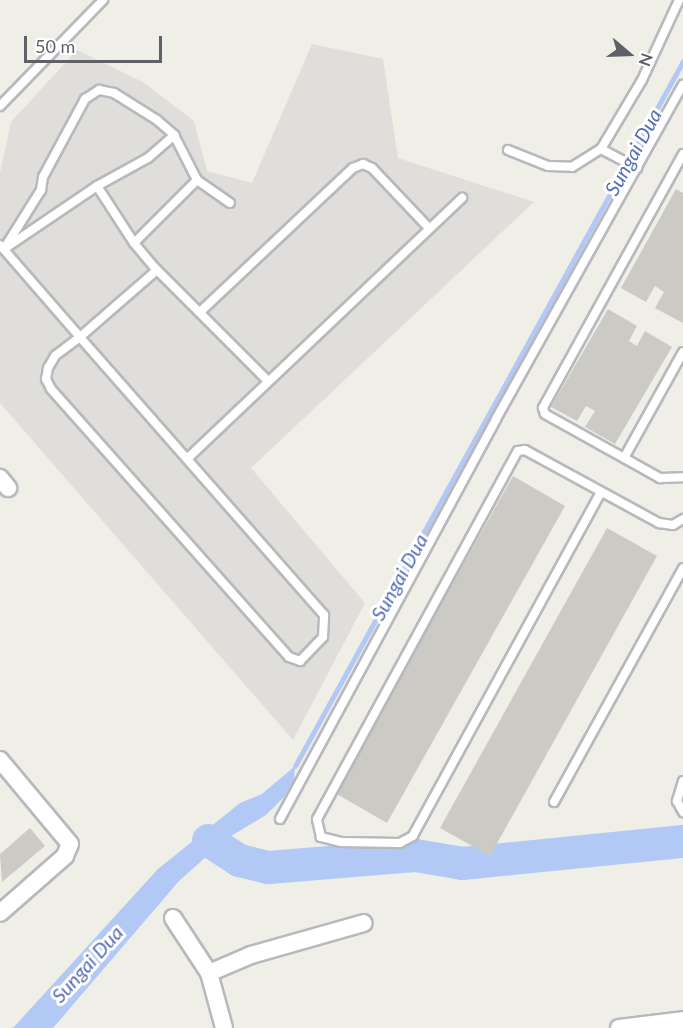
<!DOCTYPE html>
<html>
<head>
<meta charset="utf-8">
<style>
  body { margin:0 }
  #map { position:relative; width:683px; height:1028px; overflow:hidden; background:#efefe8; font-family:Lato,sans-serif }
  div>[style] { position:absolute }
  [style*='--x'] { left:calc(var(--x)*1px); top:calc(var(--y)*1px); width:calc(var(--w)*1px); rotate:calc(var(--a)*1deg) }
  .industrial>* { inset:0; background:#dfdeda }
  .water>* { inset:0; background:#b2c8f5 }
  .stream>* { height:5px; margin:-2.5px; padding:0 2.5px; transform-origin:2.5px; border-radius:2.5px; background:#b2c8f5 }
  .river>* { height:33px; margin:-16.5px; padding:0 16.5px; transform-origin:16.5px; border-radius:16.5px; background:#b2c8f5 }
  .building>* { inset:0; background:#cbcac5 }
  .roads { filter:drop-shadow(2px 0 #b8b8bd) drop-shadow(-2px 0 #b8b8bd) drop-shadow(0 2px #b8b8bd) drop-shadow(0 -2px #b8b8bd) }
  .lane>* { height:8px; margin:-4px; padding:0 4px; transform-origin:4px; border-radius:4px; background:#fff }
  .street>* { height:16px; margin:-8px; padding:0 8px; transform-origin:8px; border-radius:8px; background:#fff }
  span { translate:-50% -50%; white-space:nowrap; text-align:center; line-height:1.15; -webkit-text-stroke:6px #fff; paint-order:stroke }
  .water-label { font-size:20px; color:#576eb7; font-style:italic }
  .north { position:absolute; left:599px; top:24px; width:60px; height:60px; -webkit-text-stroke:4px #fff; paint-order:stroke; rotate:109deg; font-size:16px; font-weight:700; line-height:24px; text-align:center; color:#5f6166 }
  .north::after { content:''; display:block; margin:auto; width:21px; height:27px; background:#5f6166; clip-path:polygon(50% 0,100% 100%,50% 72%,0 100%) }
  .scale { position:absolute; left:24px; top:36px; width:138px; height:27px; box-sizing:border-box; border:3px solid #5f6166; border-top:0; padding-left:8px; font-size:18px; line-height:21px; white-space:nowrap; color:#5f6166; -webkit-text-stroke:4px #fff; paint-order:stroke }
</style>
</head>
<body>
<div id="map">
  <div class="industrial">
    <i style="clip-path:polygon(312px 44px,383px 59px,398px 158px,534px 202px,251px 468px,365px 603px,293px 740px,0 403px,0 173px,11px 122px,77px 50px,143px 82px,194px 121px,207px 171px,252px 183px)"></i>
  </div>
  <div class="water">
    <i style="clip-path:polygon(295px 766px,294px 780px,284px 797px,266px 815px,226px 839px,179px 881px,53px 1028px,13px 1028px,158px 869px,240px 803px,262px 794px)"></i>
  </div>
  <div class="stream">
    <i style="--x:295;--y:766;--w:805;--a:-61.17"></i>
  </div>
  <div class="river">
    <i style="--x:208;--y:840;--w:37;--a:33"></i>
    <i style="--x:239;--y:860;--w:30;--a:14"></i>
    <i style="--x:268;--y:867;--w:147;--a:-4.7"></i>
    <i style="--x:415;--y:855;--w:48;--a:9.7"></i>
    <i style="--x:462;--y:863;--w:222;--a:-5.7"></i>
  </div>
  <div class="building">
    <i style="clip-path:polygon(676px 189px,683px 193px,683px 323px,655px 308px,664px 292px,655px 286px,646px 302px,621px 288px)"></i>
    <i style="clip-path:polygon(608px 309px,637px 326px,629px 341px,637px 346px,645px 331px,672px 347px,615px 444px,585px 427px,595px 411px,586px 406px,577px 421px,551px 407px)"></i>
    <i style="clip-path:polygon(513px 476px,565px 506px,387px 823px,335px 793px)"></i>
    <i style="clip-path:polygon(607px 528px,657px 556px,490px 856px,440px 828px)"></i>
    <i style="clip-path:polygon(30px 828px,45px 846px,2px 882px,0 854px)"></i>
  </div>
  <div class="roads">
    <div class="lane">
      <i style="--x:0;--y:106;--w:148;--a:-45.8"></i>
      <i style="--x:601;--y:149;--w:41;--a:27.8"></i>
      <i style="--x:508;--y:150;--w:43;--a:21.8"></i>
      <i style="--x:548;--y:166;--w:24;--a:2"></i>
      <i style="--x:572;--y:167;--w:34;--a:-32"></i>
      <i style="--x:601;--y:149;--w:80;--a:-59.3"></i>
      <i style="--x:642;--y:80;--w:88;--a:-65.2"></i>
      <i style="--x:683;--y:154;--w:290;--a:118.9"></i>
      <i style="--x:543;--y:408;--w:6;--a:72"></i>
      <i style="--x:545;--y:414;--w:132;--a:29.1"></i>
      <i style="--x:660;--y:478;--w:23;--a:-2"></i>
      <i style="--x:97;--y:186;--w:68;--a:57"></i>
      <i style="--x:134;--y:243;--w:35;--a:50"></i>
      <i style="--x:157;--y:270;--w:157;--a:45"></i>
      <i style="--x:134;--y:243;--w:89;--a:-45"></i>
      <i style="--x:0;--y:245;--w:122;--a:49"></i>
      <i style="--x:80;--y:337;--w:31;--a:143"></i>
      <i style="--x:55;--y:356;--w:14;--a:120"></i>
      <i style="--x:48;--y:368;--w:11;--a:100"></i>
      <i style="--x:46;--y:379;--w:11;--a:63"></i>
      <i style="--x:51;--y:389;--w:358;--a:48.4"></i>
      <i style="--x:289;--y:657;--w:12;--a:20"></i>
      <i style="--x:300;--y:661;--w:33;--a:-46"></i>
      <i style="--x:323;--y:637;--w:22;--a:-87"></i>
      <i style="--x:324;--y:615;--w:370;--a:-131.3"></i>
      <i style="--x:80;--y:337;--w:102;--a:-41"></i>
      <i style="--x:7;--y:247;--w:109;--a:-34.1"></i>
      <i style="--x:97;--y:186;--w:58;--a:-28.8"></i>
      <i style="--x:148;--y:158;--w:35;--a:-41"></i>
      <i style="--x:4;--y:249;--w:70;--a:-57.9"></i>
      <i style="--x:41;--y:190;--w:13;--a:-81"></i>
      <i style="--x:43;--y:177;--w:89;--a:-61.7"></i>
      <i style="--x:85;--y:99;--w:17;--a:-33"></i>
      <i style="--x:99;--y:90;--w:15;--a:11"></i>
      <i style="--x:114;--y:93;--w:51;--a:32.1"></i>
      <i style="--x:157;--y:120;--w:23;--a:41"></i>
      <i style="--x:174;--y:135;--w:51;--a:62.9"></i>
      <i style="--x:197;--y:180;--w:40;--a:34.9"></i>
      <i style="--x:200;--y:312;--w:210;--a:-43.3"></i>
      <i style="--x:353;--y:168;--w:11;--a:-22"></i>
      <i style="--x:363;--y:164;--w:10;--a:24"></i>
      <i style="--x:372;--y:168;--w:83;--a:46.5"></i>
      <i style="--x:188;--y:458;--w:378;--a:-43.5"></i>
      <i style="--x:624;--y:458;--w:121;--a:-60.9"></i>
      <i style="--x:601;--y:492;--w:392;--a:118.7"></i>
      <i style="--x:413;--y:836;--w:15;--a:152"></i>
      <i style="--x:400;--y:843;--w:59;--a:-179"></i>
      <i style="--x:341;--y:842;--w:21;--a:-166"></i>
      <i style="--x:321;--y:837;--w:18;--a:-103"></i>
      <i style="--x:317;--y:819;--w:419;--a:-61.4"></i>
      <i style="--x:518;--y:451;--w:7;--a:-8"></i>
      <i style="--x:525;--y:450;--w:153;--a:28.6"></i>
      <i style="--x:659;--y:523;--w:14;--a:8"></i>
      <i style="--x:673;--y:525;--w:12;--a:-31"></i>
      <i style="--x:683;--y:781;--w:21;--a:107"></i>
      <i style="--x:677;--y:801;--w:13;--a:61"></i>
      <i style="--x:554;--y:802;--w:267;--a:-61.1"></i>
      <i style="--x:280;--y:819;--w:455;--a:-61.6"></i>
      <i style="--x:496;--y:419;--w:383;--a:-60.8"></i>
    </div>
    <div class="street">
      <i style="--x:0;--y:478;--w:13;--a:51"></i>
      <i style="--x:0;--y:760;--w:109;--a:50.2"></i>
      <i style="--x:70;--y:844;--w:13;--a:113"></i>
      <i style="--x:65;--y:856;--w:86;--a:138.8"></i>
      <i style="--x:173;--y:918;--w:66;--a:56.8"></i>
      <i style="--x:209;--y:973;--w:57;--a:74.7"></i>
      <i style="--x:209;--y:973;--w:46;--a:-23.2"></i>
      <i style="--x:251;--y:955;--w:117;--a:-15.8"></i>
      <i style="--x:619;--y:1028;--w:64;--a:-7.1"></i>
    </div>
  </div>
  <div class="water-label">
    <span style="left:633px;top:152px;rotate:-61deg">Sungai Dua</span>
    <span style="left:399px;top:577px;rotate:-61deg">Sungai Dua</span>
    <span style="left:87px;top:964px;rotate:-48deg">Sungai Dua</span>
  </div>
  <div class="north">N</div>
  <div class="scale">50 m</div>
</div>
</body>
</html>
